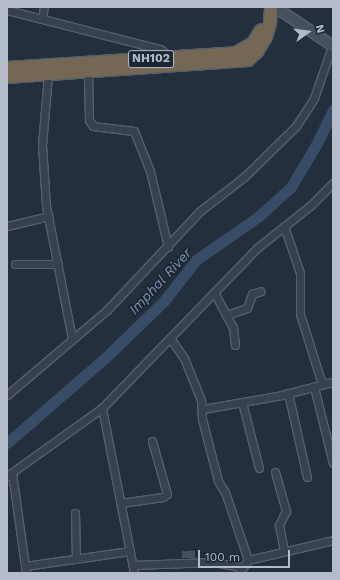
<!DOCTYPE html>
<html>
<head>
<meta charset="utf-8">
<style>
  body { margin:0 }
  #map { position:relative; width:340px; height:580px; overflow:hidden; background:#242f3e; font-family:"Work Sans",sans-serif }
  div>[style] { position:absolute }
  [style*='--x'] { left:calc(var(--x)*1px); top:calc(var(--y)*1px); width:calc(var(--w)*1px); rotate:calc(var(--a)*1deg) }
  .shadow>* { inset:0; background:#0007 }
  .river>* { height:11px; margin:-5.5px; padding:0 5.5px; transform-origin:5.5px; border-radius:5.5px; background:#394c67 }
  .building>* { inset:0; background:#455162 }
  .roads { filter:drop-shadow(1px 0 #565f6c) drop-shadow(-1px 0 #565f6c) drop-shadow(0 1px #565f6c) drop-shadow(0 -1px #565f6c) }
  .street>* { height:7px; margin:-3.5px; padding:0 3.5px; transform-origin:3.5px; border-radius:3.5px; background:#38414e }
  .secondary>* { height:10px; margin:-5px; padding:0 5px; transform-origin:5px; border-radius:5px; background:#465061 }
  .highway>* { height:12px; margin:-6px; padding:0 6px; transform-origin:6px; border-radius:6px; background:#746855 }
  span { translate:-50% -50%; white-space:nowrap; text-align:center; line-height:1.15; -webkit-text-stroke:3.5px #1d2633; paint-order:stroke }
  .shield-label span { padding:1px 3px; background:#1d2633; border:1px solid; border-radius:3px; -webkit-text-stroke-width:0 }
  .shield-label { font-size:12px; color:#b4bcc9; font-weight:700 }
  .water-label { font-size:14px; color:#7c92b1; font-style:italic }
  .frame { position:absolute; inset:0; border:8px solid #b4bcc9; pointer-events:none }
  .north { position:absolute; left:288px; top:12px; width:40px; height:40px; -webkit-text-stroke:3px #1d2633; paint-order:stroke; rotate:76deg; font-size:11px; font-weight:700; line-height:16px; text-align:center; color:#b4bcc9 }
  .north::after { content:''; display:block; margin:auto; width:14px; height:18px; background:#b4bcc9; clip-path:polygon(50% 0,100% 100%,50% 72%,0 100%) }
  .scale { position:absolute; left:198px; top:550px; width:92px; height:18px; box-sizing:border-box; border:2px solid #b4bcc9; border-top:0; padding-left:5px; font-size:12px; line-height:14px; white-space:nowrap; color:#b4bcc9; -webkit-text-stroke:3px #1d2633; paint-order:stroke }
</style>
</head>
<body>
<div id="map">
  <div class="shadow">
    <i style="clip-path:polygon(196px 549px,195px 557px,183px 557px,184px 550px)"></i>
  </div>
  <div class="river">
    <i style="--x:7;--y:443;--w:131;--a:-41"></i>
    <i style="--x:106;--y:357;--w:81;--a:-44"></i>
    <i style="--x:164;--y:301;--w:52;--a:-52"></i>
    <i style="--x:196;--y:260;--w:77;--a:-34.9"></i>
    <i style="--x:259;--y:216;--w:43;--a:-42.2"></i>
    <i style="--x:291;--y:187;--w:51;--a:-59.4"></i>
    <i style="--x:317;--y:143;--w:37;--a:-64"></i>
  </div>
  <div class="building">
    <i style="clip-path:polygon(195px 550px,195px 558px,182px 558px,182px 551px)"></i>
  </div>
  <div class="roads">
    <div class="street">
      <i style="--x:7;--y:10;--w:158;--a:14.3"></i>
      <i style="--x:160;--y:49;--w:14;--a:36"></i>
      <i style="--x:42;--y:19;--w:12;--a:-81"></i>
      <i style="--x:88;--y:72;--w:48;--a:88.8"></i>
      <i style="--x:89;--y:120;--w:7;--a:56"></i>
      <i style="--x:93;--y:126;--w:41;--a:7"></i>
      <i style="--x:134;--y:131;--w:43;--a:68.2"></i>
      <i style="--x:150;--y:171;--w:78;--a:76.7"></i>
      <i style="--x:48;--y:75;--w:70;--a:94.9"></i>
      <i style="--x:42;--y:145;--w:61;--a:86.2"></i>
      <i style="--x:46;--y:206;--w:135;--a:78.9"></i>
      <i style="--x:7;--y:226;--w:43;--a:-13.4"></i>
      <i style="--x:284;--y:226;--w:50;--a:71.2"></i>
      <i style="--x:300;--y:273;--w:41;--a:90"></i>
      <i style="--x:300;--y:314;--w:67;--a:72.6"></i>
      <i style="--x:320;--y:378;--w:7;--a:56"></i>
      <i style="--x:324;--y:384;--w:9;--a:-13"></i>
      <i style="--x:15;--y:264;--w:43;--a:0"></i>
      <i style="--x:214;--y:292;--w:40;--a:62"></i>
      <i style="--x:233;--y:327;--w:18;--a:84"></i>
      <i style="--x:226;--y:315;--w:22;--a:-18"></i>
      <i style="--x:247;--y:308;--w:15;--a:-70"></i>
      <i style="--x:252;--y:294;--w:9;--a:-18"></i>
      <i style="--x:170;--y:338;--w:24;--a:55"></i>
      <i style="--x:184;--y:358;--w:45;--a:68"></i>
      <i style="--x:201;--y:400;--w:19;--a:87"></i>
      <i style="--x:202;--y:419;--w:64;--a:75.5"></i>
      <i style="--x:218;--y:481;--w:13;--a:58"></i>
      <i style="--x:225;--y:492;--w:72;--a:71.3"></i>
      <i style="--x:314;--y:387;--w:78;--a:76"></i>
      <i style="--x:288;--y:393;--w:86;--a:77.3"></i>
      <i style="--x:7;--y:395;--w:131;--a:-40.4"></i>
      <i style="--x:107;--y:310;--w:136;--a:-46.8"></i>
      <i style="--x:200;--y:211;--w:56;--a:-37.7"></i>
      <i style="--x:244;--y:177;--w:73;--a:-44.4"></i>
      <i style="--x:296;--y:126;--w:33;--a:-57"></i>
      <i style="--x:314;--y:98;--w:58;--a:-70.9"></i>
      <i style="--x:242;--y:402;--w:68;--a:75.6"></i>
      <i style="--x:102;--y:408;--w:168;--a:79"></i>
      <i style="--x:203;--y:409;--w:80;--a:-10"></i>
      <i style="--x:282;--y:395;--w:43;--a:-14.7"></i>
      <i style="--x:275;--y:472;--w:41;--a:74.2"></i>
      <i style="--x:286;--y:511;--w:16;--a:117"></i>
      <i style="--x:279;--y:525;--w:26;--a:79"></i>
      <i style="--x:12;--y:473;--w:101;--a:82"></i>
      <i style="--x:7;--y:476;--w:117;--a:-35.6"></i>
      <i style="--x:102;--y:408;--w:223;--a:-45.9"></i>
      <i style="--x:257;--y:248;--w:69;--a:-38.5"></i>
      <i style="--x:311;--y:205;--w:31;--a:-45"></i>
      <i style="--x:121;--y:503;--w:42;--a:-8.1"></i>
      <i style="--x:163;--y:497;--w:5;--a:-37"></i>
      <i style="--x:167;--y:494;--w:55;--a:-105.8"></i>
      <i style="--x:75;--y:513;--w:46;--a:88.8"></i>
      <i style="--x:133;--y:565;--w:80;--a:-2.1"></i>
      <i style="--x:213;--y:562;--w:28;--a:10"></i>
      <i style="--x:25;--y:566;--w:106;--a:-8.1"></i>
      <i style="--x:239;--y:573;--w:16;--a:-55"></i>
      <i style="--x:248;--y:560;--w:87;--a:-13.2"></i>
    </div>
    <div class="secondary">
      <i style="--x:275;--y:7;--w:70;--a:33.9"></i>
    </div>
    <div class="highway">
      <i style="--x:7;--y:68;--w:229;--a:-3.7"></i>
      <i style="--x:236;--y:53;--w:20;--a:-30"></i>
      <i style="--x:253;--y:43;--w:15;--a:-58"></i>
      <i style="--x:7;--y:77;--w:242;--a:-4"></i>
      <i style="--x:248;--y:60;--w:12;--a:-42"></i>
      <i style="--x:257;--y:52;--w:17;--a:-59"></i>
      <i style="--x:266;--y:37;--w:15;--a:-74"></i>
      <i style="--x:270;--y:23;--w:16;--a:-86"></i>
    </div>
  </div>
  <div class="shield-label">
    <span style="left:151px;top:59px">NH102</span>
  </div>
  <div class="water-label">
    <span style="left:160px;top:281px;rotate:-47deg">Imphal River</span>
  </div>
  <div class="frame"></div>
  <div class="north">N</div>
  <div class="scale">100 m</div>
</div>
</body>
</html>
